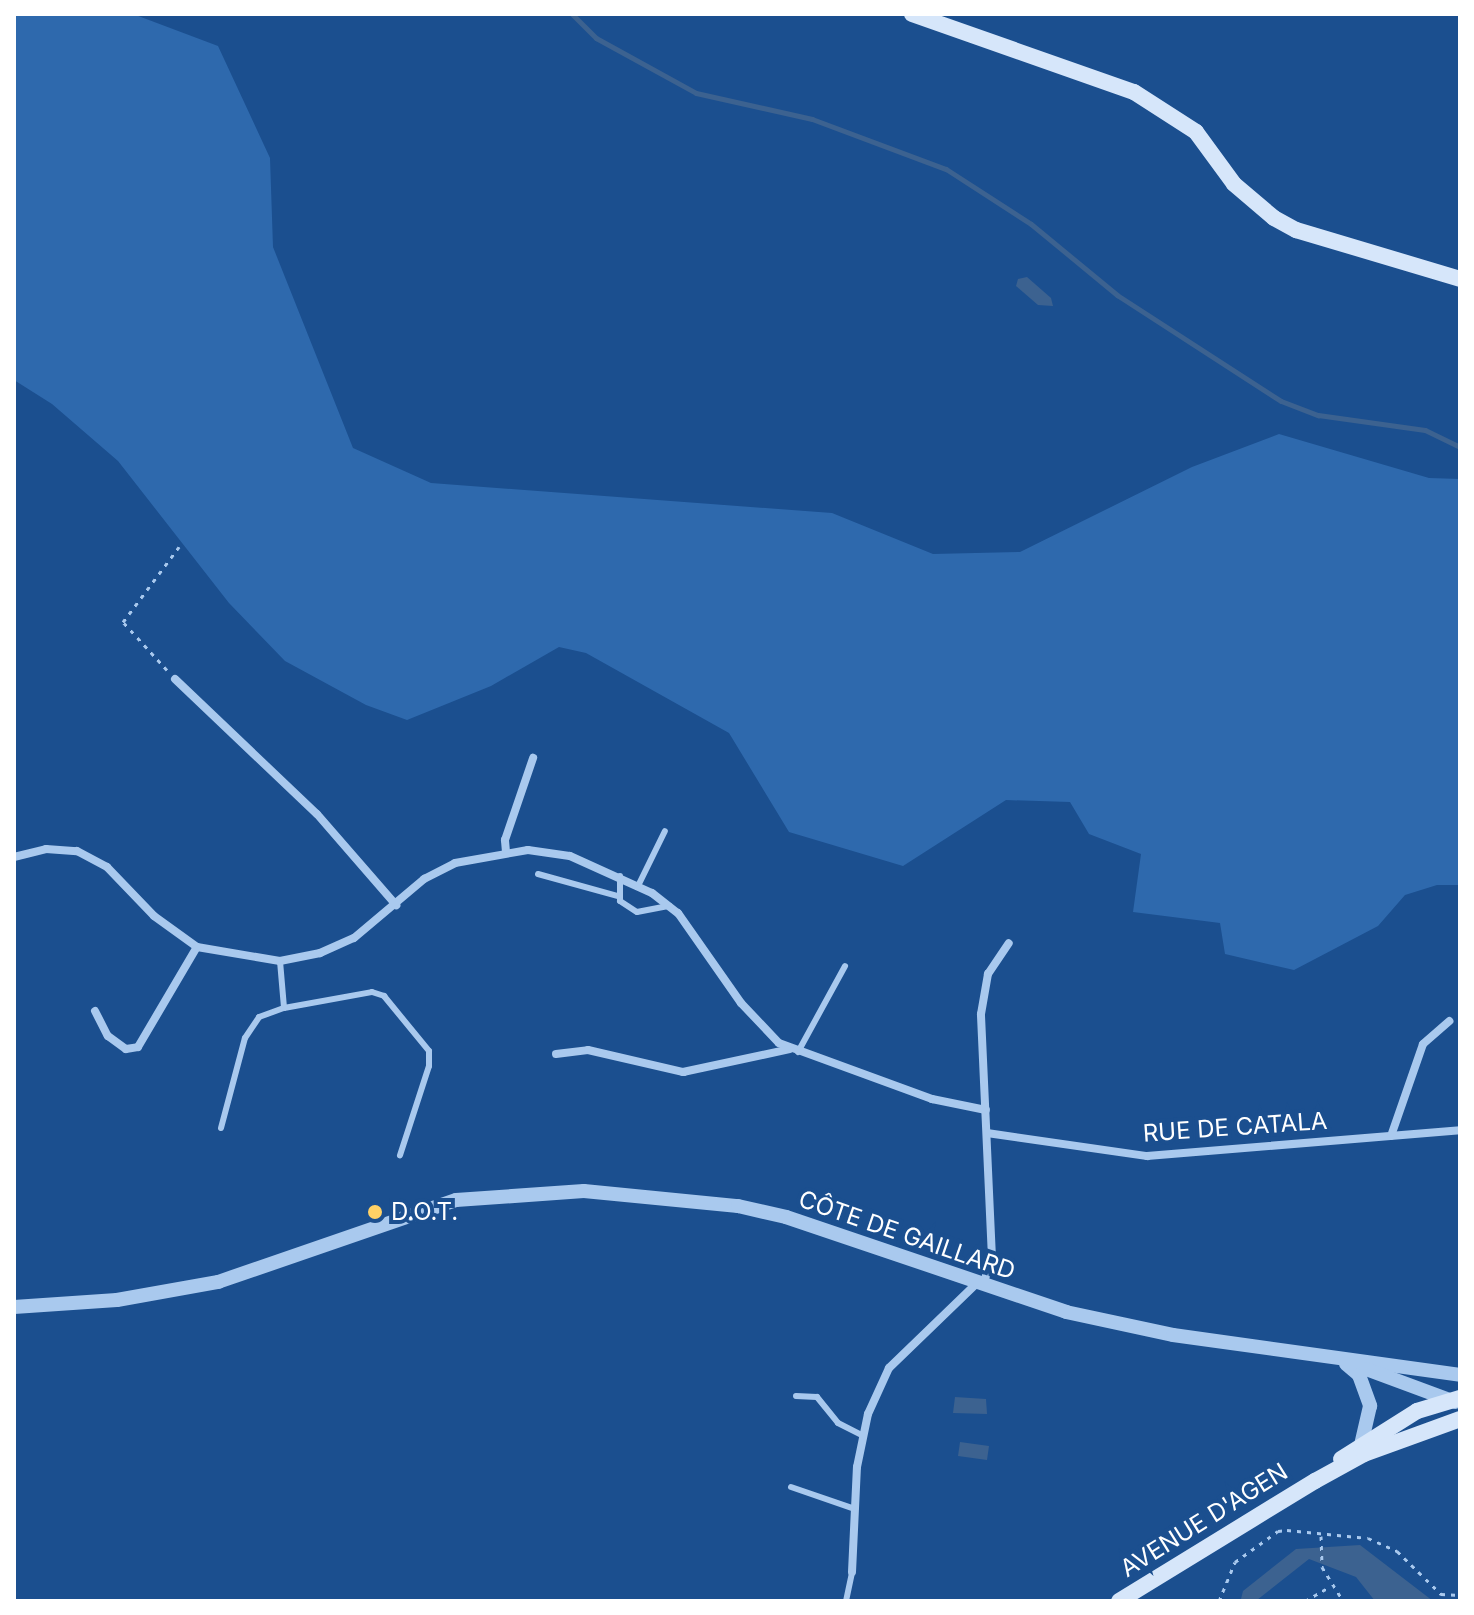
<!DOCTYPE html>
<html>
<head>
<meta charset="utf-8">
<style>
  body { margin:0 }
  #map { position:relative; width:1474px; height:1615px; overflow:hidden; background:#1b4f8f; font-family:Inter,sans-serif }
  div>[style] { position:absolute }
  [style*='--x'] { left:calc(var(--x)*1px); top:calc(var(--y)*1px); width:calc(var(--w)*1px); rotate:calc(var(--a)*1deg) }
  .green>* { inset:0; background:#2e69ad }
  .water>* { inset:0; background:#3c6290 }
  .stream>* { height:5px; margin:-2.5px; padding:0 2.5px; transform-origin:2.5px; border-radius:2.5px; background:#3c6290 }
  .path>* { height:3px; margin-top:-1.5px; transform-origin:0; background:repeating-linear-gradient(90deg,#a9c9ee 0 4px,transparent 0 10px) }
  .service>* { height:6px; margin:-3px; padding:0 3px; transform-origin:3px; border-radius:3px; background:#a9c9ee }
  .minor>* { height:8px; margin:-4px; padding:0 4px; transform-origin:4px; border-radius:4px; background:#a9c9ee }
  .tertiary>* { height:14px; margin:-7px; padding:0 7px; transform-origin:7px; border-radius:7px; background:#a9c9ee }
  .secondary>* { height:16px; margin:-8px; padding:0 8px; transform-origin:8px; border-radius:8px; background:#d6e6fa }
  .dots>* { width:22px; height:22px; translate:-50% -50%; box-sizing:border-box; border:4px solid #1b4f8f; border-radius:50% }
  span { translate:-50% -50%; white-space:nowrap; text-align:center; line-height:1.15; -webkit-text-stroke:8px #1b4f8f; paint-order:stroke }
  .street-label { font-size:24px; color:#fff }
  .poi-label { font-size:24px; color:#fff }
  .left { translate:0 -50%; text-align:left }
  .frame { position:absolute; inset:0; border:16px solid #fff; pointer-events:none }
</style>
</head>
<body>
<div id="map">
  <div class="green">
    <i style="clip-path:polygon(14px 14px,133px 14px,218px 46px,270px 158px,273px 247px,353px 448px,431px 483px,832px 513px,933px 554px,1020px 552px,1192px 467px,1279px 434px,1429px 478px,1460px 479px,1460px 885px,1437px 885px,1405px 895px,1378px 926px,1294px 970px,1225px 954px,1220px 923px,1133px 912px,1141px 854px,1089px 834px,1070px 802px,1006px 800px,903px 866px,789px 832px,729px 733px,586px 653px,559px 647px,491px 686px,407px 720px,366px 705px,285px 661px,229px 603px,118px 461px,52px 404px,14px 380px)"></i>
  </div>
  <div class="water">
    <i style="clip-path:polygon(1027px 277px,1051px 298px,1053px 306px,1038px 305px,1016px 286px,1018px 279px)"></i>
    <i style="clip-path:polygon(955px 1397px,986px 1399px,987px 1414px,953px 1413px)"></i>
    <i style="clip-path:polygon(960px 1442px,989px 1446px,987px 1460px,958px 1456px)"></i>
    <i style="clip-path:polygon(1360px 1545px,1433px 1601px,1375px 1601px,1356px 1577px,1309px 1559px,1257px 1600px,1241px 1599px,1243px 1591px,1296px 1549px)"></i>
  </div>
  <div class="stream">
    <i style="--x:572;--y:14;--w:34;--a:45"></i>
    <i style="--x:596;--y:38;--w:114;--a:28.8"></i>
    <i style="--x:696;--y:93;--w:119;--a:12.6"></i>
    <i style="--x:812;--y:119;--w:143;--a:20.5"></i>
    <i style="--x:946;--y:169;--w:101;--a:32.9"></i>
    <i style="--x:1031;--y:224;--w:112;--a:39.5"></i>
    <i style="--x:1117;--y:295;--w:195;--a:32.9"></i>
    <i style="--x:1281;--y:401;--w:40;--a:21"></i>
    <i style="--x:1318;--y:415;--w:108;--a:8"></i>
    <i style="--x:1425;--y:430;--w:39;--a:26"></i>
  </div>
  <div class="path">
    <i style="--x:167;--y:670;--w:65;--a:-132.5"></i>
    <i style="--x:123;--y:622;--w:94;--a:-53.3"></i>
    <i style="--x:1321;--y:1536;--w:31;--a:88"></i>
    <i style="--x:1322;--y:1567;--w:40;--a:58"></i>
    <i style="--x:1219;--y:1601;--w:42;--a:-67.7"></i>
    <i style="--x:1235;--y:1562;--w:53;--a:-35.8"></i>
    <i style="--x:1278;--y:1531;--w:9;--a:-6"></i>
    <i style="--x:1287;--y:1530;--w:81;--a:5.6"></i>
    <i style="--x:1368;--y:1538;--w:32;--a:24"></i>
    <i style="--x:1397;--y:1551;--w:62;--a:44.3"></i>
    <i style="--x:1441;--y:1594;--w:19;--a:3"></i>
    <i style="--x:1305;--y:1601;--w:28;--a:-30"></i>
  </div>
  <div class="service">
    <i style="--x:538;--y:874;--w:83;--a:15.4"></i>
    <i style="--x:620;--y:876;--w:25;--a:90"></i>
    <i style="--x:620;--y:901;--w:20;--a:33"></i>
    <i style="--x:637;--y:912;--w:33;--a:-11"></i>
    <i style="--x:638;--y:886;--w:61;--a:-63.9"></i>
    <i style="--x:280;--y:961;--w:47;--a:85.1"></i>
    <i style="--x:284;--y:1008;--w:89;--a:-10.3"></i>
    <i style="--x:372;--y:992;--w:13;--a:18"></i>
    <i style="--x:384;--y:996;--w:71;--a:50.7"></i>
    <i style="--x:429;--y:1051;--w:15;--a:90"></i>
    <i style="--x:429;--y:1066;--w:94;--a:108"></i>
    <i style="--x:798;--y:1052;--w:98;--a:-61.3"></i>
    <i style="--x:221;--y:1128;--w:93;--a:-75.1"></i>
    <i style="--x:245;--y:1038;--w:25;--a:-56"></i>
    <i style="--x:259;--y:1017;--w:27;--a:-20"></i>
    <i style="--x:796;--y:1396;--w:21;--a:3"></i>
    <i style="--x:817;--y:1397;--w:33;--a:51"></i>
    <i style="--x:838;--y:1423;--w:29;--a:27"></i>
    <i style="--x:791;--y:1487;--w:68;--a:19"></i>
    <i style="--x:846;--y:1601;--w:30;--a:-78"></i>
  </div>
  <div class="minor">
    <i style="--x:175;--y:679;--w:196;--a:43.6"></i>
    <i style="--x:317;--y:814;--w:121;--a:49"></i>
    <i style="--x:506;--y:852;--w:12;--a:-95"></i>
    <i style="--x:505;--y:840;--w:87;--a:-71.1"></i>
    <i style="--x:14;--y:857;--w:33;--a:-14"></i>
    <i style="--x:46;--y:849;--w:31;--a:4"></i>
    <i style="--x:77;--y:851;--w:34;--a:28"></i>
    <i style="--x:107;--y:867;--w:68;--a:46.2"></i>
    <i style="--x:154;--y:916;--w:53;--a:35.8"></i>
    <i style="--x:197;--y:947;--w:84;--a:9.6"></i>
    <i style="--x:280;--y:961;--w:41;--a:-11.3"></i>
    <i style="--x:320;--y:953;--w:37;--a:-24"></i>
    <i style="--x:354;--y:938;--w:92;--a:-40.1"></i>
    <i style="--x:424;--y:879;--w:35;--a:-27"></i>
    <i style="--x:455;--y:863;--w:74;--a:-10.1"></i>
    <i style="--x:528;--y:850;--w:42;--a:8.1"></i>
    <i style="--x:570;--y:856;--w:90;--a:24.3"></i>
    <i style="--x:652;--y:893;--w:33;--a:38"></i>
    <i style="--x:678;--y:913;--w:110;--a:55"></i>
    <i style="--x:741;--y:1003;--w:55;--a:46.5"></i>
    <i style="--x:779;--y:1043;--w:163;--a:20.1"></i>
    <i style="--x:932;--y:1099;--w:55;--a:11.5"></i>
    <i style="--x:95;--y:1011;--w:28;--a:63"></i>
    <i style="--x:108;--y:1036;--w:22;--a:36"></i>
    <i style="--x:126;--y:1049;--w:12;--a:-9"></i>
    <i style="--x:138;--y:1047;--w:116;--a:-59.5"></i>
    <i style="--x:556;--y:1054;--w:32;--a:-7"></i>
    <i style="--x:588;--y:1050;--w:98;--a:13"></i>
    <i style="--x:683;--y:1072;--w:109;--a:-12.1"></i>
    <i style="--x:987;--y:1133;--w:162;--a:8.2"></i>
    <i style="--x:1147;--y:1156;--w:314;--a:-4.7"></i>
    <i style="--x:1391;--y:1136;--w:97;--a:-70.8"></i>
    <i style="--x:1423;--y:1044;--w:35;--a:-41"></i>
    <i style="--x:983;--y:1285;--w:28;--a:-72"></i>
    <i style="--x:992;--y:1258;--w:244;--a:-92.6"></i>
    <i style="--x:981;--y:1014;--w:41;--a:-80.1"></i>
    <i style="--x:988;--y:974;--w:37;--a:-56"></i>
    <i style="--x:852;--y:1572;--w:105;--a:-87.3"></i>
    <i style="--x:857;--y:1467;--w:54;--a:-78.3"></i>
    <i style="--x:868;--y:1414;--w:51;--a:-65.5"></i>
    <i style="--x:889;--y:1368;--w:122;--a:-44"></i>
  </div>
  <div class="tertiary">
    <i style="--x:14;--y:1307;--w:103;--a:-3.9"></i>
    <i style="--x:117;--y:1300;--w:103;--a:-10.1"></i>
    <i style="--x:218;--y:1282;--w:252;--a:-19"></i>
    <i style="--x:456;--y:1200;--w:128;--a:-4"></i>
    <i style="--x:584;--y:1191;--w:155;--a:5.6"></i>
    <i style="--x:738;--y:1206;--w:49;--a:12.9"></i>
    <i style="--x:786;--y:1217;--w:296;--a:18.7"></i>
    <i style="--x:1066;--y:1312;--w:109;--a:12.1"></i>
    <i style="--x:1173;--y:1335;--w:290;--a:7.9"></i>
    <i style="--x:1346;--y:1364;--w:17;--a:40"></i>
    <i style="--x:1359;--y:1375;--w:33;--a:70"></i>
    <i style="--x:1370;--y:1406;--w:37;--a:103"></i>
    <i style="--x:1366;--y:1369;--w:95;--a:20.3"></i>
  </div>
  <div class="secondary">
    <i style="--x:912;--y:14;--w:235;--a:19.4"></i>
    <i style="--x:1134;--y:92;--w:74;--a:32.8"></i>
    <i style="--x:1196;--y:132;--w:64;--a:53.8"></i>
    <i style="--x:1234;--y:184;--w:52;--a:40.4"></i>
    <i style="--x:1274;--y:218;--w:25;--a:29"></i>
    <i style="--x:1296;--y:230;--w:171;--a:16.6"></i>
    <i style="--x:1341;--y:1459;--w:90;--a:-32.3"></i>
    <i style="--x:1417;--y:1411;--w:45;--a:-16.8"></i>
    <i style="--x:1119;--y:1601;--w:230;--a:-31.5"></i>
    <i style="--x:1315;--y:1481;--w:56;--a:-28.9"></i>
    <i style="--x:1364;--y:1454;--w:102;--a:-20"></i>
  </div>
  <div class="dots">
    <i style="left:375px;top:1212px;background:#ffd166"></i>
  </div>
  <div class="street-label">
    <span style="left:1235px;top:1127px;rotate:-4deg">RUE DE CATALA</span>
    <span style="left:907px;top:1235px;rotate:19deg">CÔTE DE GAILLARD</span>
    <span style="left:1204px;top:1520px;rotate:-32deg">AVENUE D'AGEN</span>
  </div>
  <div class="poi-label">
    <span class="left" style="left:391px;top:1212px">D.O.T.</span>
  </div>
  <div class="frame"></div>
</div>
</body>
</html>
